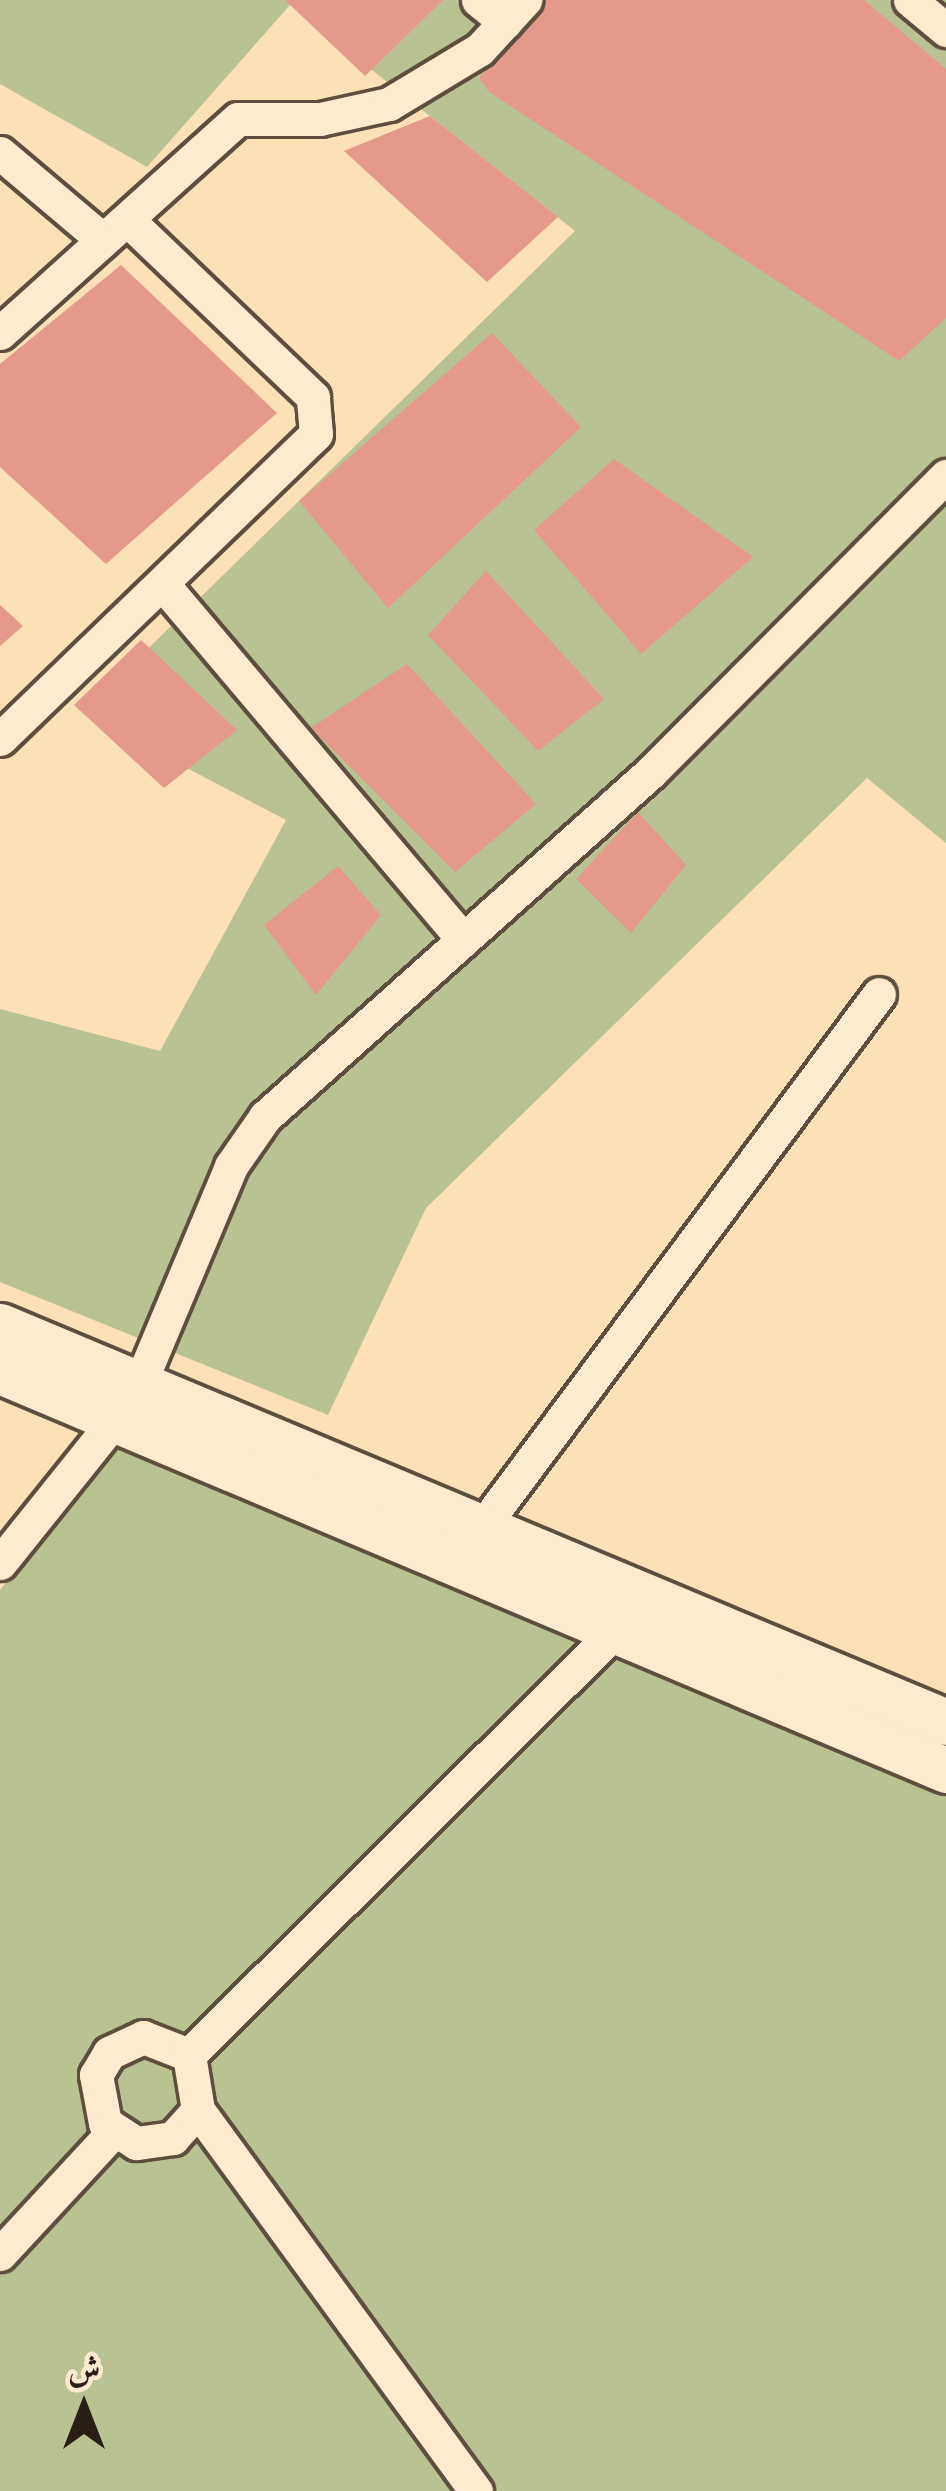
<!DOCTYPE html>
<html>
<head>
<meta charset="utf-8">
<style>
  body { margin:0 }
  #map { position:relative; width:946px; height:2491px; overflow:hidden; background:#fce0b6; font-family:"IM FELL DW Pica",Amiri,serif }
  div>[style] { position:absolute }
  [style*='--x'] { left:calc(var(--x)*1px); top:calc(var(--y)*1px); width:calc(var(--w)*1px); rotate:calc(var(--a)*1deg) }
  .green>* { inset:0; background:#b9c392 }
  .building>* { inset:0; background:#e59989 }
  .roads { filter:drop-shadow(3px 0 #5e4e3e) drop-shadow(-3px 0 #5e4e3e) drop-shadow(0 3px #5e4e3e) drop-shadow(0 -3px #5e4e3e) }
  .minor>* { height:33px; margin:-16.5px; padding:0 16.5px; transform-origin:16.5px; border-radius:16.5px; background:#fdebd0 }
  .secondary>* { height:45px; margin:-22.5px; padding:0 22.5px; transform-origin:22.5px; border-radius:22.5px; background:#fdebd0 }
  span { translate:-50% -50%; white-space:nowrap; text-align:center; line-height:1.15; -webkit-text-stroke:12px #fdebd0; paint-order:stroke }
  .north { position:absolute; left:24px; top:2347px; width:120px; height:120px; -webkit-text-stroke:9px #fdebd0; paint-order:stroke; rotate:0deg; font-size:33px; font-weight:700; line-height:48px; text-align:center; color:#291e16 }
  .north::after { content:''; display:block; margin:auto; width:42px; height:54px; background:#291e16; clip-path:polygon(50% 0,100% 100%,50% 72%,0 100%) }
</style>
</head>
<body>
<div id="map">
  <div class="green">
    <i style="clip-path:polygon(0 0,946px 0,946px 843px,867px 778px,426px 1208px,328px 1415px,0 1282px,0 1009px,160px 1051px,286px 820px,82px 713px,575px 231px,290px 5px,147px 167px,0 84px)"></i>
    <i style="clip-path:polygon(120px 1440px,946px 1796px,946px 2491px,0 2491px,0 1590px)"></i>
  </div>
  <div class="building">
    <i style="clip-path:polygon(285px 0,443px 0,365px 76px)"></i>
    <i style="clip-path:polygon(547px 0,864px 0,946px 69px,946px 318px,899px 361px,489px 92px,479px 78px)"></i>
    <i style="clip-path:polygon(430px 116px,558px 217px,487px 282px,344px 151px)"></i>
    <i style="clip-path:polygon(121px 265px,277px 413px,106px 564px,0 467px,0 364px)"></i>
    <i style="clip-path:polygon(492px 333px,581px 427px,388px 608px,299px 501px)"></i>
    <i style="clip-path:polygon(614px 459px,753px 557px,641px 654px,534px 530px)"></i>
    <i style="clip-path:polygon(486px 571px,604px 699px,538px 751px,428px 635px)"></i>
    <i style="clip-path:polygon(0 605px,23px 626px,0 646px)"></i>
    <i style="clip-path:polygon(141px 640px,237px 730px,164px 788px,74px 705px)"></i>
    <i style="clip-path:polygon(407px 664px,536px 804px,455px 872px,311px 728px)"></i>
    <i style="clip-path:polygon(638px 812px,686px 865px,631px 933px,576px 879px)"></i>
    <i style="clip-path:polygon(338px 866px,381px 915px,316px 995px,264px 925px)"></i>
  </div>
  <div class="roads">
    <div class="minor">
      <i style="--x:478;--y:0;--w:35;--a:39"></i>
      <i style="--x:910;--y:0;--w:47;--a:39.8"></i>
      <i style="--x:0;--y:153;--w:135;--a:40.2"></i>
      <i style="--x:0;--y:333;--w:320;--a:-42"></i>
      <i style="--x:238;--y:119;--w:82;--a:0"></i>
      <i style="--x:320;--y:119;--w:71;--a:-12.3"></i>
      <i style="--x:389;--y:104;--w:106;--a:-31.1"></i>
      <i style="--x:480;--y:49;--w:67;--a:-47.4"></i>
      <i style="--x:166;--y:588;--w:458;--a:49.8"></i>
      <i style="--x:0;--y:739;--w:439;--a:-44"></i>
      <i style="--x:316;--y:434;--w:37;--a:-95"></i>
      <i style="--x:313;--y:397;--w:256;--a:-136.3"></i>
      <i style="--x:140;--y:1383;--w:235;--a:-67.2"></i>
      <i style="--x:231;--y:1166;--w:60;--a:-55.2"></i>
      <i style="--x:265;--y:1117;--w:518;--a:-41.79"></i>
      <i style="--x:651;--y:772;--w:418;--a:-45.1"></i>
      <i style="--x:483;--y:1526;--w:663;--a:-53.34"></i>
      <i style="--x:0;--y:1563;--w:186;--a:-51.3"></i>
      <i style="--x:189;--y:2055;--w:605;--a:-44.87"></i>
      <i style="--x:198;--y:2110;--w:38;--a:132"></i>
      <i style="--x:173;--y:2138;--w:37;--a:172"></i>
      <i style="--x:136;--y:2143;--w:37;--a:-147"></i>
      <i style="--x:105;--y:2123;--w:49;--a:-100.6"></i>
      <i style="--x:96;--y:2075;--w:26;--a:-59"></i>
      <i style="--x:109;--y:2053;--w:38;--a:-25"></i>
      <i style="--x:143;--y:2037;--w:49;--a:21.4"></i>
      <i style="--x:189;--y:2055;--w:56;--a:80.7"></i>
      <i style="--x:198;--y:2110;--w:472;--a:53.9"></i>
      <i style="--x:0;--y:2254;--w:166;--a:-47.2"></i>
    </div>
    <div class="secondary">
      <i style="--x:0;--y:1326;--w:1026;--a:22.71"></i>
      <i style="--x:0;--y:1371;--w:1027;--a:22.87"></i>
    </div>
  </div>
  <div class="north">ش</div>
</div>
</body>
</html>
